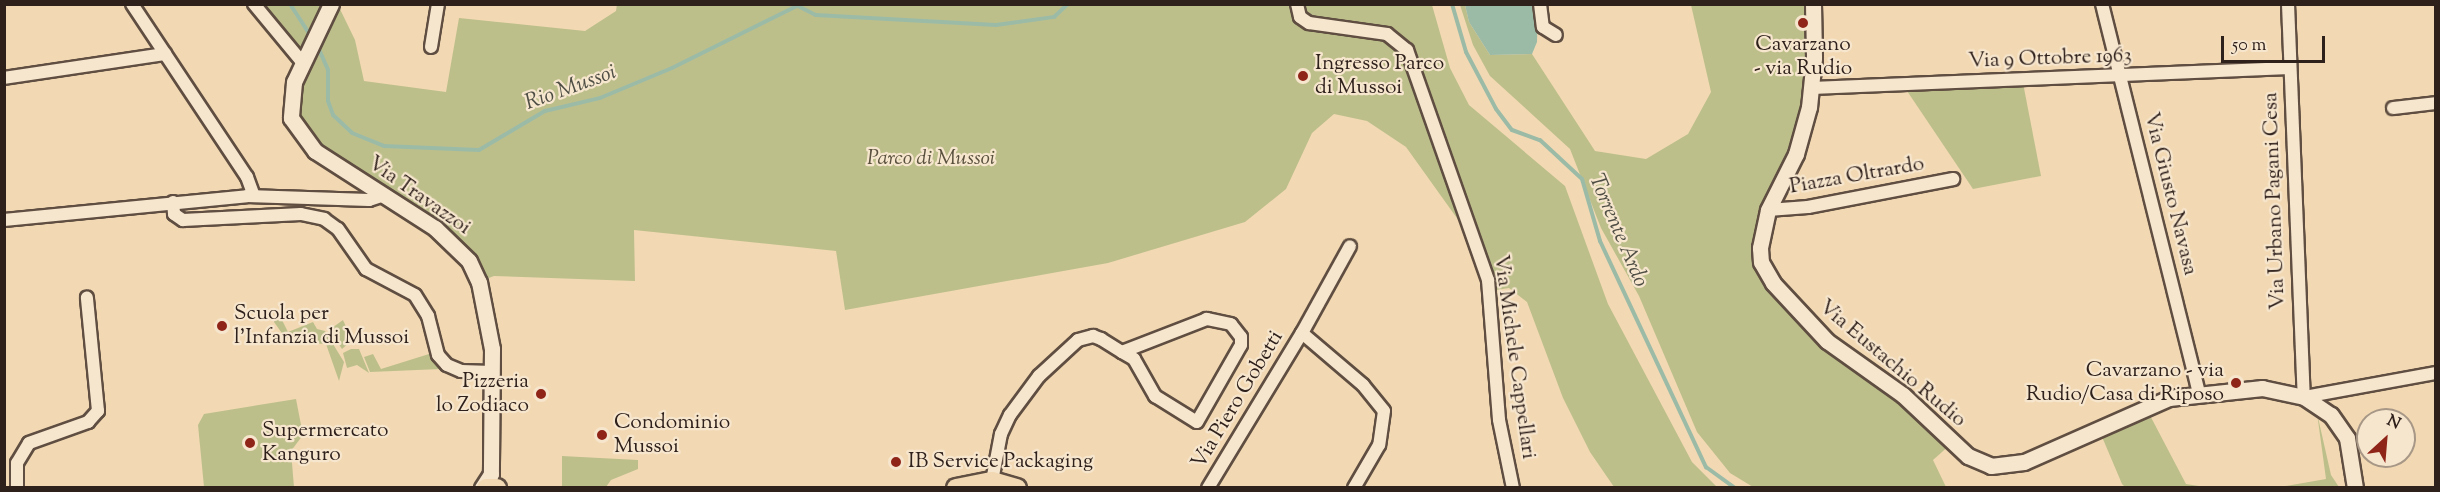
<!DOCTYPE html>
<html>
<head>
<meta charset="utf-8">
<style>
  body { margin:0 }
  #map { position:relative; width:2440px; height:492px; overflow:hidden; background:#f2d9b3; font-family:"Sorts Mill Goudy",serif }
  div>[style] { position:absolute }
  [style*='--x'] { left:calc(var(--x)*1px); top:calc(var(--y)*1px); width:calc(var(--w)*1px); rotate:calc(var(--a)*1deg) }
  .green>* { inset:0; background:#bdbf8b }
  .water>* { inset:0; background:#9cbba7 }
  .stream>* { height:4px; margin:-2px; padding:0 2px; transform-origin:2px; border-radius:2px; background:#9cbba7 }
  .roads { filter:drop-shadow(2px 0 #5f4e41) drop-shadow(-2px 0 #5f4e41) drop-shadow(0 2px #5f4e41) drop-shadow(0 -2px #5f4e41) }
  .minor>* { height:12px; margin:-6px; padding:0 6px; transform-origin:6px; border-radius:6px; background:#f7e6ce }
  .tertiary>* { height:15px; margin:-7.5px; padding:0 7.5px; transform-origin:7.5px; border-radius:7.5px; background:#f7e6ce }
  .primary>* { height:18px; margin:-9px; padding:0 9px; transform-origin:9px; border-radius:9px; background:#f2d9b3 }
  .dots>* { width:16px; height:16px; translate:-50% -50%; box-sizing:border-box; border:3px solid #f7e6ce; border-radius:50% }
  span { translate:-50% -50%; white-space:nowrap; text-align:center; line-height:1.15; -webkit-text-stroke:4.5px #f7e6ce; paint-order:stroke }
  .poi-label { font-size:21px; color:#2e201b }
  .left { translate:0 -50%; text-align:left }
  .right { translate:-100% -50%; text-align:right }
  .street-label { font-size:21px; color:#2e201b }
  .park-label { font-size:21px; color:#59503d; font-style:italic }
  .water-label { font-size:22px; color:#4f4e45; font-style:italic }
  .frame { position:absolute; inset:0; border:6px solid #2e201b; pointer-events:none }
  .north { position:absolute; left:2356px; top:408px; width:60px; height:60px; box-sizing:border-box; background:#f7e6ce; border:2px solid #a79786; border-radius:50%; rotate:26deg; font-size:16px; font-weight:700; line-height:24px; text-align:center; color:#2e201b }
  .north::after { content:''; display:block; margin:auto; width:21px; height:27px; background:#8f2418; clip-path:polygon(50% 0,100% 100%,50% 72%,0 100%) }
  .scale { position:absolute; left:2221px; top:36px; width:104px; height:27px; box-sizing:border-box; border:3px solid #2e201b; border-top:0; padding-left:8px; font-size:18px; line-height:21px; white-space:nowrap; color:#2e201b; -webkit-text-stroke:4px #f7e6ce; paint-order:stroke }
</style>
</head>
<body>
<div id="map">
  <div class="green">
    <i style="clip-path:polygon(617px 4px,1432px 5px,1450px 68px,1469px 105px,1565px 186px,1608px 304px,1692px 462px,1717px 487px,1614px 487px,1590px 452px,1563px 398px,1527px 302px,1509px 288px,1484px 292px,1469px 235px,1406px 147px,1367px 121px,1334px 114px,1312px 133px,1286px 189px,1245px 222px,1108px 263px,845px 310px,836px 251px,634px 230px,635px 281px,494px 276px,481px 281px,473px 259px,337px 162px,296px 123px,302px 57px,257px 5px,338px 5px,355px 40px,364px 81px,446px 92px,459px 18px,585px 31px,616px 11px)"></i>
    <i style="clip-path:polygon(1460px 5px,1465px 5px,1469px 22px,1490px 55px,1532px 54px,1595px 151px,1646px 159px,1688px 134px,1711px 92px,1691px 5px,1808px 5px,1811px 36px,1802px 129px,1758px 242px,1767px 270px,1839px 347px,1951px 444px,1933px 460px,1946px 487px,1753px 487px,1730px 473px,1697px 432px,1639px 296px,1601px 228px,1570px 149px,1490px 76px,1473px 45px)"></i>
    <i style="clip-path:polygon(2023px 83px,2041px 176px,1973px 189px,1903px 85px)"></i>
    <i style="clip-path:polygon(276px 308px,288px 332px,313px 322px,317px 329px,325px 331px,344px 362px,339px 381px,326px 344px,296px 342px,284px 336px,274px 322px)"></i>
    <i style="clip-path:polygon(343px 320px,352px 340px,342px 349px,329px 330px)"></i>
    <i style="clip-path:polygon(351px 349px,359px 349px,369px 373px,357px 365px,347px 368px,343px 353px)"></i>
    <i style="clip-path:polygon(373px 354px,381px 369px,429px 354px,441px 369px,370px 372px,364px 357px)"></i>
    <i style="clip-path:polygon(296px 399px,303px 435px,291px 451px,294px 487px,204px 487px,198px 425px,204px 414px)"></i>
    <i style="clip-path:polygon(2144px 404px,2186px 484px,2205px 487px,2125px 487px,2122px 484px,2097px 425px)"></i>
    <i style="clip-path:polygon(2317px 413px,2331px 475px,2339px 487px,2274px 488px,2326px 479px)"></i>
    <i style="clip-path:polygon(562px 456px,638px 460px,638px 469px,611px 480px,606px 487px,562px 487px)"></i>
  </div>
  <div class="water">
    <i style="clip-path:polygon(1465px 5px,1538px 5px,1537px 42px,1532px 54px,1490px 55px,1469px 22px)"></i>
  </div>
  <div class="stream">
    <i style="--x:290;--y:4;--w:38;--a:57"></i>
    <i style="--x:1452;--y:4;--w:50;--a:73.7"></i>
    <i style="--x:1466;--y:52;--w:64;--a:62.2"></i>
    <i style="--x:1496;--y:109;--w:26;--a:53"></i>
    <i style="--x:1512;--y:130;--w:30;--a:20"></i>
    <i style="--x:1540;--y:140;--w:57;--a:42.9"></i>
    <i style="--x:1582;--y:179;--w:65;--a:73.8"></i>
    <i style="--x:1600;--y:241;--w:250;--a:64.9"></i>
    <i style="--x:1706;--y:467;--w:36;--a:36"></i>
    <i style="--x:796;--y:5;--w:22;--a:27"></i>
    <i style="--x:816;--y:15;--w:180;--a:3.2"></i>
    <i style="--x:996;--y:25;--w:59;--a:-7.9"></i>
    <i style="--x:1054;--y:17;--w:19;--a:-43"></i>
    <i style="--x:317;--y:45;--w:27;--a:66"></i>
    <i style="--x:328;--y:70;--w:31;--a:90"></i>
    <i style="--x:328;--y:101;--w:15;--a:70"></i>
    <i style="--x:333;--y:115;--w:26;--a:43"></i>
    <i style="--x:352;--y:133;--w:35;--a:22"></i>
    <i style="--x:384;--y:146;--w:95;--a:2.4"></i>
    <i style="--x:479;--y:150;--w:77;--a:-30.6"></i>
    <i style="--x:545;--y:111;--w:57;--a:-13.3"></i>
    <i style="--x:600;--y:98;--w:78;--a:-22.6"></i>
    <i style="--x:672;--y:68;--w:140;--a:-26.4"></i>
  </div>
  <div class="roads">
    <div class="minor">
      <i style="--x:132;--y:4;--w:208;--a:56.4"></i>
      <i style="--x:247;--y:177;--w:20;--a:70"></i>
      <i style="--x:254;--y:4;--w:75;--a:50.4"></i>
      <i style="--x:1297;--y:4;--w:13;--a:77"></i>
      <i style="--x:1300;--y:17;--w:11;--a:34"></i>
      <i style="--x:1309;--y:23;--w:79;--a:8"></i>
      <i style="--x:1387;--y:34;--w:26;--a:39"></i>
      <i style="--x:1407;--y:50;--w:244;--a:70.6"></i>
      <i style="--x:1488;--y:280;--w:140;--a:85.5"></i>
      <i style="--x:1499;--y:420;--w:69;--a:78.4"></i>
      <i style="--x:1540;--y:4;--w:23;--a:83"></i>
      <i style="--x:1543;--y:27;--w:15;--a:32"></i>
      <i style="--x:2102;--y:4;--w:400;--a:76"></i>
      <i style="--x:2288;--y:4;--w:393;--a:87.7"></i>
      <i style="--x:2304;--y:397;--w:134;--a:-10.3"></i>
      <i style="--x:431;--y:47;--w:44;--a:-80.8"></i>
      <i style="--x:4;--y:78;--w:163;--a:-8.5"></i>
      <i style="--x:1812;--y:88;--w:478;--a:-2.4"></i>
      <i style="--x:2393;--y:108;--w:43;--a:-6.6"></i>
      <i style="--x:173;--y:202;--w:12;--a:85"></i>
      <i style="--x:174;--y:214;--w:11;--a:34"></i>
      <i style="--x:183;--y:220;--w:118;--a:-2.9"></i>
      <i style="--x:301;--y:214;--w:24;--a:12"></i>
      <i style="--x:324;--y:219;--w:17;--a:36"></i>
      <i style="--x:338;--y:229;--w:49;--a:55"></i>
      <i style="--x:366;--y:269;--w:55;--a:28"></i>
      <i style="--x:415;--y:295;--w:25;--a:58"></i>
      <i style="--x:428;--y:316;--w:40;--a:75.6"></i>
      <i style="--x:438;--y:355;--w:13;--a:48"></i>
      <i style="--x:447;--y:365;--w:15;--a:23"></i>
      <i style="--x:461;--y:371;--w:31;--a:2"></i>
      <i style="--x:1768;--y:210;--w:40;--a:-4.3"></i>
      <i style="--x:1808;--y:207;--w:148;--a:-10.9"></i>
      <i style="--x:4;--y:220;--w:244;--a:-5.6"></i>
      <i style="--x:247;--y:196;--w:122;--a:1.9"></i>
      <i style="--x:369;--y:200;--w:16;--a:-18"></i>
      <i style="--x:1302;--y:333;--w:99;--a:-61.1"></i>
      <i style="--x:992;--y:481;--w:48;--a:-79.2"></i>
      <i style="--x:1001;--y:434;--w:21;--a:-65"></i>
      <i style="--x:1010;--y:415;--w:49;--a:-53.4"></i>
      <i style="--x:1039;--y:376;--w:53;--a:-42.7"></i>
      <i style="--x:1078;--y:340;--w:16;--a:-15"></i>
      <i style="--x:1093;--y:336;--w:9;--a:21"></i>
      <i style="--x:1101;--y:339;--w:25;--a:32"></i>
      <i style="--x:1122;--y:352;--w:14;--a:30"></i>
      <i style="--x:1134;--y:359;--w:43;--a:60.4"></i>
      <i style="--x:1155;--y:396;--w:49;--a:31.8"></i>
      <i style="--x:1197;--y:422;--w:89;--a:-60.3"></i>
      <i style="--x:1241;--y:345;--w:8;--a:-90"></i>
      <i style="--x:1241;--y:337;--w:16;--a:-128"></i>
      <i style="--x:1231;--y:324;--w:25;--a:-168"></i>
      <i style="--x:1207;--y:319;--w:91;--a:158.8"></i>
      <i style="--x:17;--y:488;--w:25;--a:-90"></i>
      <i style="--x:17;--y:463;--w:23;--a:-59"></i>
      <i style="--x:29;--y:443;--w:63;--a:-19.6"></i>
      <i style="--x:88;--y:422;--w:15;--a:-48"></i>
      <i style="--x:98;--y:411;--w:114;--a:-95.6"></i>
      <i style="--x:1208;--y:488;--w:181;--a:-58.8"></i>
      <i style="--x:1302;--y:333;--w:80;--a:40.4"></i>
      <i style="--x:1363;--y:385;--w:33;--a:51"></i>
      <i style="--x:1384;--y:411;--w:34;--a:98"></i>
      <i style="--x:1379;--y:445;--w:50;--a:120.2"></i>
    </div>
    <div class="tertiary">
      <i style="--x:331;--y:4;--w:86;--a:115.4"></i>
      <i style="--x:294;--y:82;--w:36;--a:95"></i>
      <i style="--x:291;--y:118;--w:41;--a:54"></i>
      <i style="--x:315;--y:151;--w:143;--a:32.7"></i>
      <i style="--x:435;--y:228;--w:47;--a:44.1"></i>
      <i style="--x:469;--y:261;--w:23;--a:65"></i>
      <i style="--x:479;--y:282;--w:68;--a:79"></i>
      <i style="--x:492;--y:349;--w:125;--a:90.5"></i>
      <i style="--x:491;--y:474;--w:17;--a:123"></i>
      <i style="--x:1813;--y:4;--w:54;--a:88.9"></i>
      <i style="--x:1814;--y:58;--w:49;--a:95.8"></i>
      <i style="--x:1809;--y:107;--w:49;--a:105.5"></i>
      <i style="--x:1796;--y:154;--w:63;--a:116.6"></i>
      <i style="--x:1768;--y:210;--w:39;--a:102"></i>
      <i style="--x:1760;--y:248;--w:14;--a:86"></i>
      <i style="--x:1761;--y:262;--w:24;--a:60"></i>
      <i style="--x:1773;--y:283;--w:79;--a:47"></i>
      <i style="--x:1827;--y:341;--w:93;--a:35.4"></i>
      <i style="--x:1903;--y:395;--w:89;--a:43.2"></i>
      <i style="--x:1968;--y:456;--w:25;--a:23"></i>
      <i style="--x:1991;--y:466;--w:33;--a:-7"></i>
      <i style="--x:2024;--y:462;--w:158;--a:-23.8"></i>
      <i style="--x:2169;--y:398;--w:94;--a:-6.1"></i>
      <i style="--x:2262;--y:388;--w:43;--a:12.1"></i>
      <i style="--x:2304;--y:397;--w:32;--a:34"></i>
      <i style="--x:2331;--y:415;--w:28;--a:55"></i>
      <i style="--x:2347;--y:438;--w:51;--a:80.9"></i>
    </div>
    <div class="primary">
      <i style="--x:486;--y:488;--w:11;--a:0"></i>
      <i style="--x:956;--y:488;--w:37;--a:-11"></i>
      <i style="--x:992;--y:481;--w:26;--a:16"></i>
    </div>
  </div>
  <div class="dots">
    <i style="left:1803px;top:23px;background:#8f2418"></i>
    <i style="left:1303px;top:76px;background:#8f2418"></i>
    <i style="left:222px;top:326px;background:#8f2418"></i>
    <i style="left:2236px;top:383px;background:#8f2418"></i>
    <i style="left:541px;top:394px;background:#8f2418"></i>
    <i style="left:602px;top:435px;background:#8f2418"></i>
    <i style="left:250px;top:443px;background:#8f2418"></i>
    <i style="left:896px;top:462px;background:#8f2418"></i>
  </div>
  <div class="poi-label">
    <span style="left:1803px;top:57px">Cavarzano<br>- via Rudio</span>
    <span class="left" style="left:1315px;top:76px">Ingresso Parco<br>di Mussoi</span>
    <span class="left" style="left:234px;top:326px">Scuola per<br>l'Infanzia di Mussoi</span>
    <span class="right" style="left:2224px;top:383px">Cavarzano - via<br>Rudio/Casa di Riposo</span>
    <span class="right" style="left:529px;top:394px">Pizzeria<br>lo Zodiaco</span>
    <span class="left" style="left:614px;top:435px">Condominio<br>Mussoi</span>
    <span class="left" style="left:262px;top:443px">Supermercato<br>Kanguro</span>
    <span class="left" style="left:908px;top:462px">IB Service Packaging</span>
  </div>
  <div class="street-label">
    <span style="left:2050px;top:59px;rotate:-2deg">Via 9 Ottobre 1963</span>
    <span style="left:1857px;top:176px;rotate:-10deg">Piazza Oltrardo</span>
    <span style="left:2170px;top:194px;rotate:76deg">Via Giusto Navasa</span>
    <span style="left:419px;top:196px;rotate:35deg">Via Travazzoi</span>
    <span style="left:2275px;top:201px;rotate:-92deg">Via Urbano Pagani Cesa</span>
    <span style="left:1514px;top:357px;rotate:82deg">Via Michele Cappellari</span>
    <span style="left:1892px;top:364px;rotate:40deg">Via Eustachio Rudio</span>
    <span style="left:1238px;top:400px;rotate:-59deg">Via Piero Gobetti</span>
  </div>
  <div class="park-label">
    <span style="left:931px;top:159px">Parco di Mussoi</span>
  </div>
  <div class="water-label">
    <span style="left:571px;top:89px;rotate:-20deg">Rio Mussoi</span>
    <span style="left:1617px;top:231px;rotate:67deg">Torrente Ardo</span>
  </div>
  <div class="frame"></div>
  <div class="north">N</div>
  <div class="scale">50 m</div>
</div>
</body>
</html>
